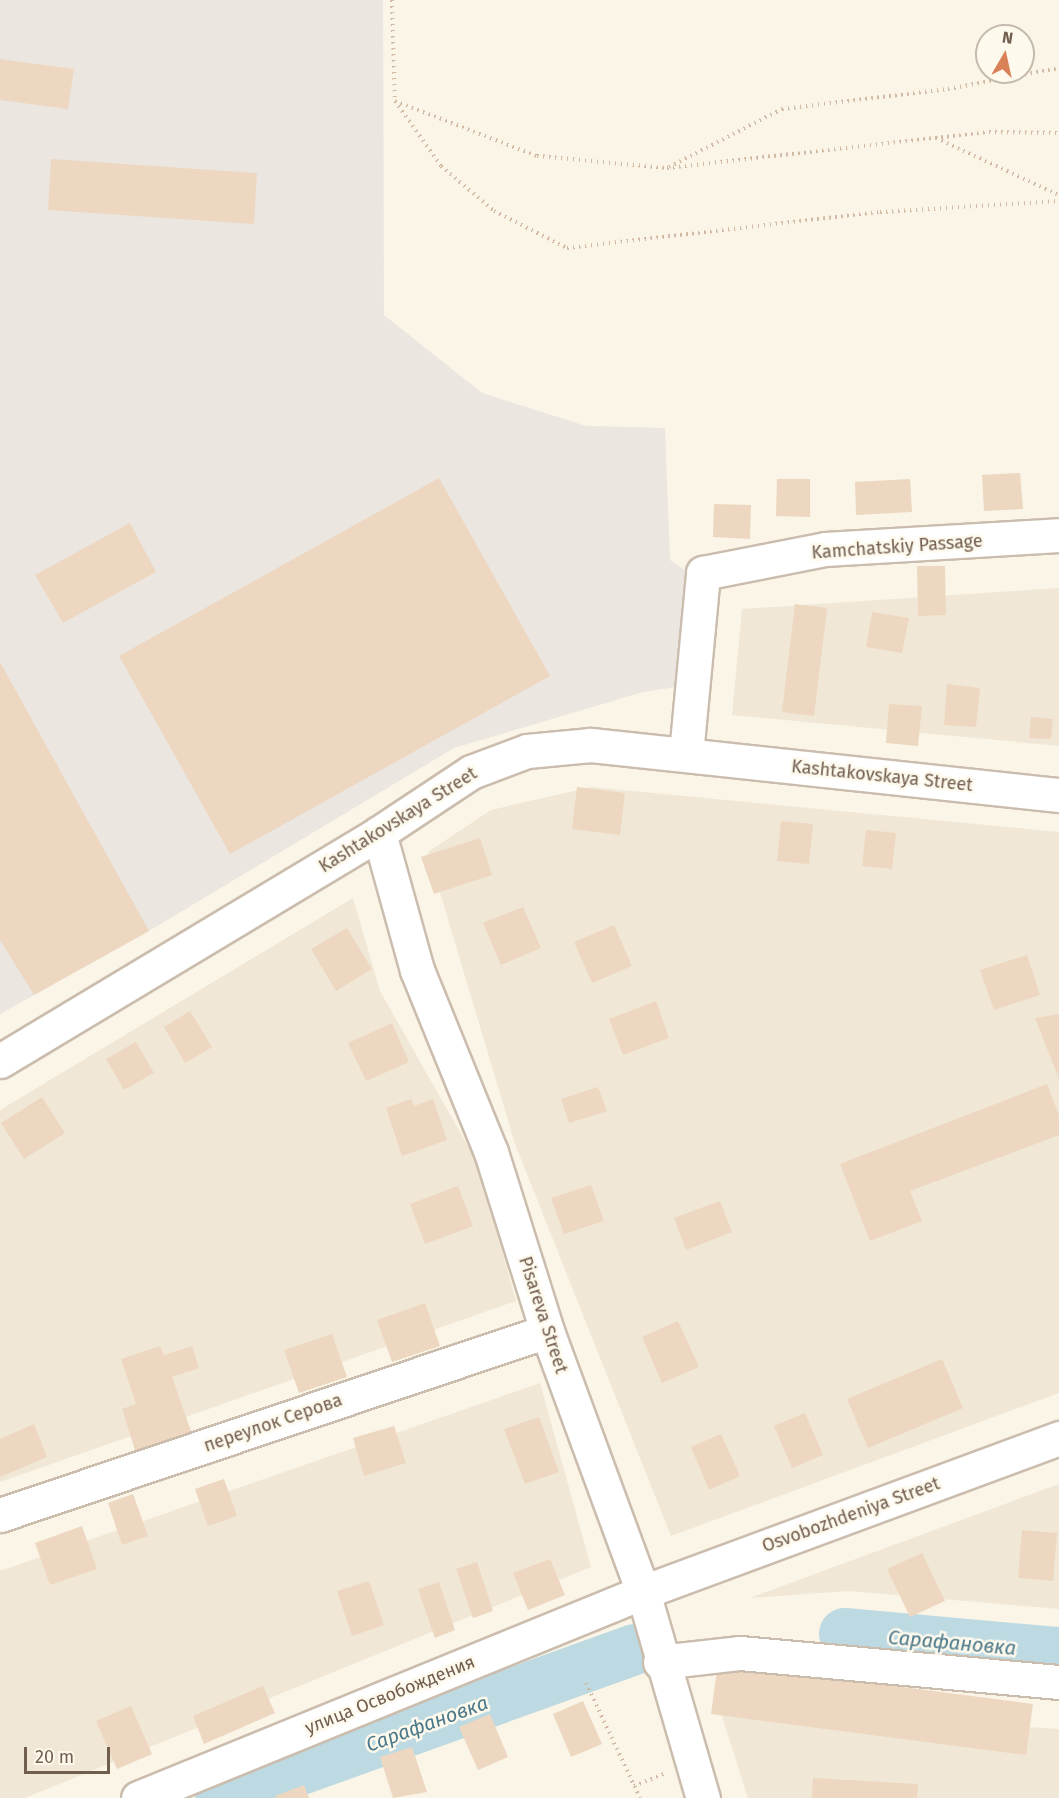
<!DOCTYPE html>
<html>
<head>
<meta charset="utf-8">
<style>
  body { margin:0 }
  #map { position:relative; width:1059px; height:1798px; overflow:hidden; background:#faf5e7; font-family:"Fira Sans",sans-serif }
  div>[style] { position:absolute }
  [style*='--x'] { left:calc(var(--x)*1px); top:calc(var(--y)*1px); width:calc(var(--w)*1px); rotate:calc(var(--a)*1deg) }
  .residential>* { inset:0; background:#f1e7d6 }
  .industrial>* { inset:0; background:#ebe6e0 }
  .river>* { height:51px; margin:-25.5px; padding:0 25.5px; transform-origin:25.5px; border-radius:25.5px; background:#bdd9e2 }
  .building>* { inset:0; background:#edd7c1 }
  .path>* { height:4px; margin-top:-2px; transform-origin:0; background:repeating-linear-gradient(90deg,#d2bba4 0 1.5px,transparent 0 6px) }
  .roads { filter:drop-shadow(2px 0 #cbbdae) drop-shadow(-2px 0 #cbbdae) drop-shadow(0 2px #cbbdae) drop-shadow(0 -2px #cbbdae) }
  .minor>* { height:33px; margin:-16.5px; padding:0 16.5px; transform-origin:16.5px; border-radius:16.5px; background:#fff }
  span { translate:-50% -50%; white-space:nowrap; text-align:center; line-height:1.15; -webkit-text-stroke:5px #fdf9ed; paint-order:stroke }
  .street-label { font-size:18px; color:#725e4e }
  .water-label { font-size:20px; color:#4c798a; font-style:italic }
  .north { position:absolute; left:975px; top:24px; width:60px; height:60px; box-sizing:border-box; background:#fdf9ed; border:2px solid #c5bbad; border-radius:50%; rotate:9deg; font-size:16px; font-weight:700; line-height:24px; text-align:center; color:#725e4e }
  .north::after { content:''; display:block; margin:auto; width:21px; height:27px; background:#d98157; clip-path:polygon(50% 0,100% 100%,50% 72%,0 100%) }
  .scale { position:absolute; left:24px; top:1747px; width:86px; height:27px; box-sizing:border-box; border:3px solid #725e4e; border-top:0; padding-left:8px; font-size:18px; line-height:21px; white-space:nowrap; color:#725e4e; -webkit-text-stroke:4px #fdf9ed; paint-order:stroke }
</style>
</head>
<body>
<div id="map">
  <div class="residential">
    <i style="clip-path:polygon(1059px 588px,1059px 746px,732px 715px,742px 609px)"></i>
    <i style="clip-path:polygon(591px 787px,1059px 832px,1059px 1393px,671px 1536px,515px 1144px,428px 852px,491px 810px)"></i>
    <i style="clip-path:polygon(353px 898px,380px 991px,477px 1162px,516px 1301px,0 1482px,0 1110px)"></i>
    <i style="clip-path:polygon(540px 1383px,591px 1567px,25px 1798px,0 1798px,0 1571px)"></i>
    <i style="clip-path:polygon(1059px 1484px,1059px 1609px,848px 1591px,750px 1598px)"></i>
    <i style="clip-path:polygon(719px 1707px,1059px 1729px,1059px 1798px,748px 1798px)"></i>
  </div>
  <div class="industrial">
    <i style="clip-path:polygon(0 0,383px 0,384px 315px,482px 393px,586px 426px,665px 428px,670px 560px,689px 573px,683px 686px,643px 692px,454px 748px,149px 931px,0 1014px)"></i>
  </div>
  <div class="river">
    <i style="--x:844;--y:1633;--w:216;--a:5.1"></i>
    <i style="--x:220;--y:1798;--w:440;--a:-19.8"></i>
  </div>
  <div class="building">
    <i style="clip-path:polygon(0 59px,74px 69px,68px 109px,0 100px)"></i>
    <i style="clip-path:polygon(51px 159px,257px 173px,254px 224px,48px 210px)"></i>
    <i style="clip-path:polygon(1020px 473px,1023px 509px,984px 511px,982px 475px)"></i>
    <i style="clip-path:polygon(439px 478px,550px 676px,230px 854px,119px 656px)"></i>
    <i style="clip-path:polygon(777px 479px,810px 479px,810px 517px,776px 516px)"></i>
    <i style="clip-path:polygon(910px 479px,912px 512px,856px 515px,855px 482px)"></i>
    <i style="clip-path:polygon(714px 504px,751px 505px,750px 539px,713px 537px)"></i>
    <i style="clip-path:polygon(130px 523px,156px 572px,63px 623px,35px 575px)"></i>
    <i style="clip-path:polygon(917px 566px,945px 566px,946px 615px,918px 616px)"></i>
    <i style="clip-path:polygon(795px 604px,827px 608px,814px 716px,782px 712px)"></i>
    <i style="clip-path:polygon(872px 612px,909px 618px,902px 653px,866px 647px)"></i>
    <i style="clip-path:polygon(0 662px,149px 931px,34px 995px,0 940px)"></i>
    <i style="clip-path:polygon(947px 684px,980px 688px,976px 727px,944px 725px)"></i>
    <i style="clip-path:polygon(889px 704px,922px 706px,918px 746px,886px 743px)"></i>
    <i style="clip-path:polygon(1031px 717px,1053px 719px,1051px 739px,1029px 738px)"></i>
    <i style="clip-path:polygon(577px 787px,625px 793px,620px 835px,572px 829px)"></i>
    <i style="clip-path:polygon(781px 821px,813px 824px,809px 864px,777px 861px)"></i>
    <i style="clip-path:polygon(866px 830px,896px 833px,892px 869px,862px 866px)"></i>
    <i style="clip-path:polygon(480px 838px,492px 875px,434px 894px,421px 857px)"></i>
    <i style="clip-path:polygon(523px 907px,541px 948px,501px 965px,483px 923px)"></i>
    <i style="clip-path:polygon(614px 925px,632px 966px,592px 983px,574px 942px)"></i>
    <i style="clip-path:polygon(347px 928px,372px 969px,336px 991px,311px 949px)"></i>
    <i style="clip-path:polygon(1027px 955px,1040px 995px,994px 1010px,980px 970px)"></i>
    <i style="clip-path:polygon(656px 1001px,669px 1038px,623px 1055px,609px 1019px)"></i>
    <i style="clip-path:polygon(190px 1011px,212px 1047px,185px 1063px,164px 1027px)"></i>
    <i style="clip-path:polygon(1059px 1014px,1059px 1079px,1035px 1018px)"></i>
    <i style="clip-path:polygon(392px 1023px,409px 1062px,366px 1081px,348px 1043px)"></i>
    <i style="clip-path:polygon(136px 1042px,154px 1073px,124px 1090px,106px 1059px)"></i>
    <i style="clip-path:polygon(1047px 1084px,1059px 1115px,1059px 1135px,910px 1191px,922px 1221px,870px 1241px,840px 1164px)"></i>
    <i style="clip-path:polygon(598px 1087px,607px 1111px,569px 1123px,561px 1099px)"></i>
    <i style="clip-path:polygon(42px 1097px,65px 1133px,24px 1159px,1px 1123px)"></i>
    <i style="clip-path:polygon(411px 1099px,414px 1106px,433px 1099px,447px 1140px,402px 1156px,386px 1108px)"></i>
    <i style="clip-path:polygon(591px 1185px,604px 1221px,564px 1234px,551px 1198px)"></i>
    <i style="clip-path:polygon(458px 1186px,473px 1226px,425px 1244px,410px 1204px)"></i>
    <i style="clip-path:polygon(720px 1201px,732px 1232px,686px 1250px,674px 1218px)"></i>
    <i style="clip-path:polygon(425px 1303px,440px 1346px,392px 1362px,377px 1320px)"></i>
    <i style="clip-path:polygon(678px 1321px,699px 1367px,662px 1383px,642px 1337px)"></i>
    <i style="clip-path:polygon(332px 1334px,347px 1377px,299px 1393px,284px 1350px)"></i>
    <i style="clip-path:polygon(160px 1346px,164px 1355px,192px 1346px,199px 1368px,172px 1377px,192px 1434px,136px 1453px,122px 1409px,136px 1404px,121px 1359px)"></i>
    <i style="clip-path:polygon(942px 1359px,963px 1408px,868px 1448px,847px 1399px)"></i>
    <i style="clip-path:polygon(805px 1413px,823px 1455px,792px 1468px,774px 1426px)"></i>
    <i style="clip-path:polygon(539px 1417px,559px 1472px,525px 1484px,504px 1429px)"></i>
    <i style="clip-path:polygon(34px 1424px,47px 1457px,0 1477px,0 1439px)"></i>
    <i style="clip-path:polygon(394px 1426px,406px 1463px,364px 1476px,353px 1438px)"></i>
    <i style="clip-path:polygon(721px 1434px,740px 1476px,709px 1490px,691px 1447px)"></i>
    <i style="clip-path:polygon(224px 1479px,237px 1516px,208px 1526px,195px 1489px)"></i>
    <i style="clip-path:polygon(133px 1494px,148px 1536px,122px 1545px,108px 1503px)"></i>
    <i style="clip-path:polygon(82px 1526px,97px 1569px,50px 1585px,35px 1543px)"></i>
    <i style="clip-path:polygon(1022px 1530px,1057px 1533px,1053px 1581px,1018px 1578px)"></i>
    <i style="clip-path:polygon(922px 1553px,945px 1601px,910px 1617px,887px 1569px)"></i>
    <i style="clip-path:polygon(550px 1559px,565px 1595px,528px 1610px,513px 1573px)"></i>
    <i style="clip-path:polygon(477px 1562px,493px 1611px,473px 1618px,456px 1569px)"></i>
    <i style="clip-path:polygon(369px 1581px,384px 1625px,352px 1636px,337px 1591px)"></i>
    <i style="clip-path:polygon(439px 1582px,455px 1630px,435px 1638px,418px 1589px)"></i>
    <i style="clip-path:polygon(718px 1663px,1033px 1704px,1026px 1755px,711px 1714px)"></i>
    <i style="clip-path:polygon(263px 1686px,275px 1713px,204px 1744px,193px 1716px)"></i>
    <i style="clip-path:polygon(583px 1701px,602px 1744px,571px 1757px,553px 1714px)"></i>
    <i style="clip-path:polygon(131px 1706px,152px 1754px,117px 1769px,96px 1721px)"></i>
    <i style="clip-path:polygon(490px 1714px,508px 1757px,478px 1770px,459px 1727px)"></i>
    <i style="clip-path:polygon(412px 1747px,427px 1792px,393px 1798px,380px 1757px)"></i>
    <i style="clip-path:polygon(813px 1778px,918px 1784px,917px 1798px,812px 1798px)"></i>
    <i style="clip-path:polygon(304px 1785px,309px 1798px,276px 1798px,275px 1796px)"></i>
  </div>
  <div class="path">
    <i style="--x:392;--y:0;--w:101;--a:88.3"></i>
    <i style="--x:395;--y:101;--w:80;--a:54.7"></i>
    <i style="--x:441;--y:166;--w:70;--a:40.3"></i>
    <i style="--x:494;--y:211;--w:82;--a:26.9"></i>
    <i style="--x:567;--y:248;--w:315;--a:-6.6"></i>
    <i style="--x:880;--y:212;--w:179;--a:-3.5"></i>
    <i style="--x:395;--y:101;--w:152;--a:21.2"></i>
    <i style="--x:537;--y:156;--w:131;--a:5.3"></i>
    <i style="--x:667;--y:168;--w:324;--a:-6.4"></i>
    <i style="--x:989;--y:132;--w:70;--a:0.8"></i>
    <i style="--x:936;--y:138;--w:136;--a:24.9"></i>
    <i style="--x:669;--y:167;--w:127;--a:-27.2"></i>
    <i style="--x:782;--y:109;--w:167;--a:-6.9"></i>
    <i style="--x:948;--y:89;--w:113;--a:-10.7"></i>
    <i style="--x:586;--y:1683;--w:127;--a:64.8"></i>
    <i style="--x:634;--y:1786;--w:32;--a:-22"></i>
  </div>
  <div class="roads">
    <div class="minor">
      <i style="--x:686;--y:754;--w:182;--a:-84.6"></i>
      <i style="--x:703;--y:573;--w:124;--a:-11.1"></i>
      <i style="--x:825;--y:549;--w:234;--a:-3.4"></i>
      <i style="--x:379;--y:833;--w:142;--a:74.5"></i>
      <i style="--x:417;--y:970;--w:196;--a:67.9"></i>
      <i style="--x:491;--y:1152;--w:188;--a:72.6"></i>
      <i style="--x:547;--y:1331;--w:278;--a:69.8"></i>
      <i style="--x:643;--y:1592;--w:215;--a:73.8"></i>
      <i style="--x:0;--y:1061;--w:442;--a:-31"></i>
      <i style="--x:379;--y:833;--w:110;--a:-33.5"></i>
      <i style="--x:471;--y:772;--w:60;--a:-20.6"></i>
      <i style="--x:527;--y:751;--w:64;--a:-5.4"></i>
      <i style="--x:591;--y:745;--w:471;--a:6.1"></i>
      <i style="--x:0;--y:1515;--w:577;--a:-18.59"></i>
      <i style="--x:660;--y:1662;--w:81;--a:-6.4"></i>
      <i style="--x:740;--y:1653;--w:320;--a:5.2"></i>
      <i style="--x:138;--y:1798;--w:545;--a:-22.19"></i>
      <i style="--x:643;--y:1592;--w:444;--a:-20.3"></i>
    </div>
  </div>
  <div class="street-label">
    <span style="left:897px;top:547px;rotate:-4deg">Kamchatskiy Passage</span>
    <span style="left:882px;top:776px;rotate:6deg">Kashtakovskaya Street</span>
    <span style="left:398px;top:820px;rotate:-32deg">Kashtakovskaya Street</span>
    <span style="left:543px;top:1315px;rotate:72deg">Pisareva Street</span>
    <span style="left:273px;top:1423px;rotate:-19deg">переулок Серова</span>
    <span style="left:851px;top:1515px;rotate:-20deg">Osvobozhdeniya Street</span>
    <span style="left:390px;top:1695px;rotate:-22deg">улица Освобождения</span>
  </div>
  <div class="water-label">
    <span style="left:952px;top:1643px;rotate:5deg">Сарафановка</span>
    <span style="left:427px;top:1724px;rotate:-20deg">Сарафановка</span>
  </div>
  <div class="north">N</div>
  <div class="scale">20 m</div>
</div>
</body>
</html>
